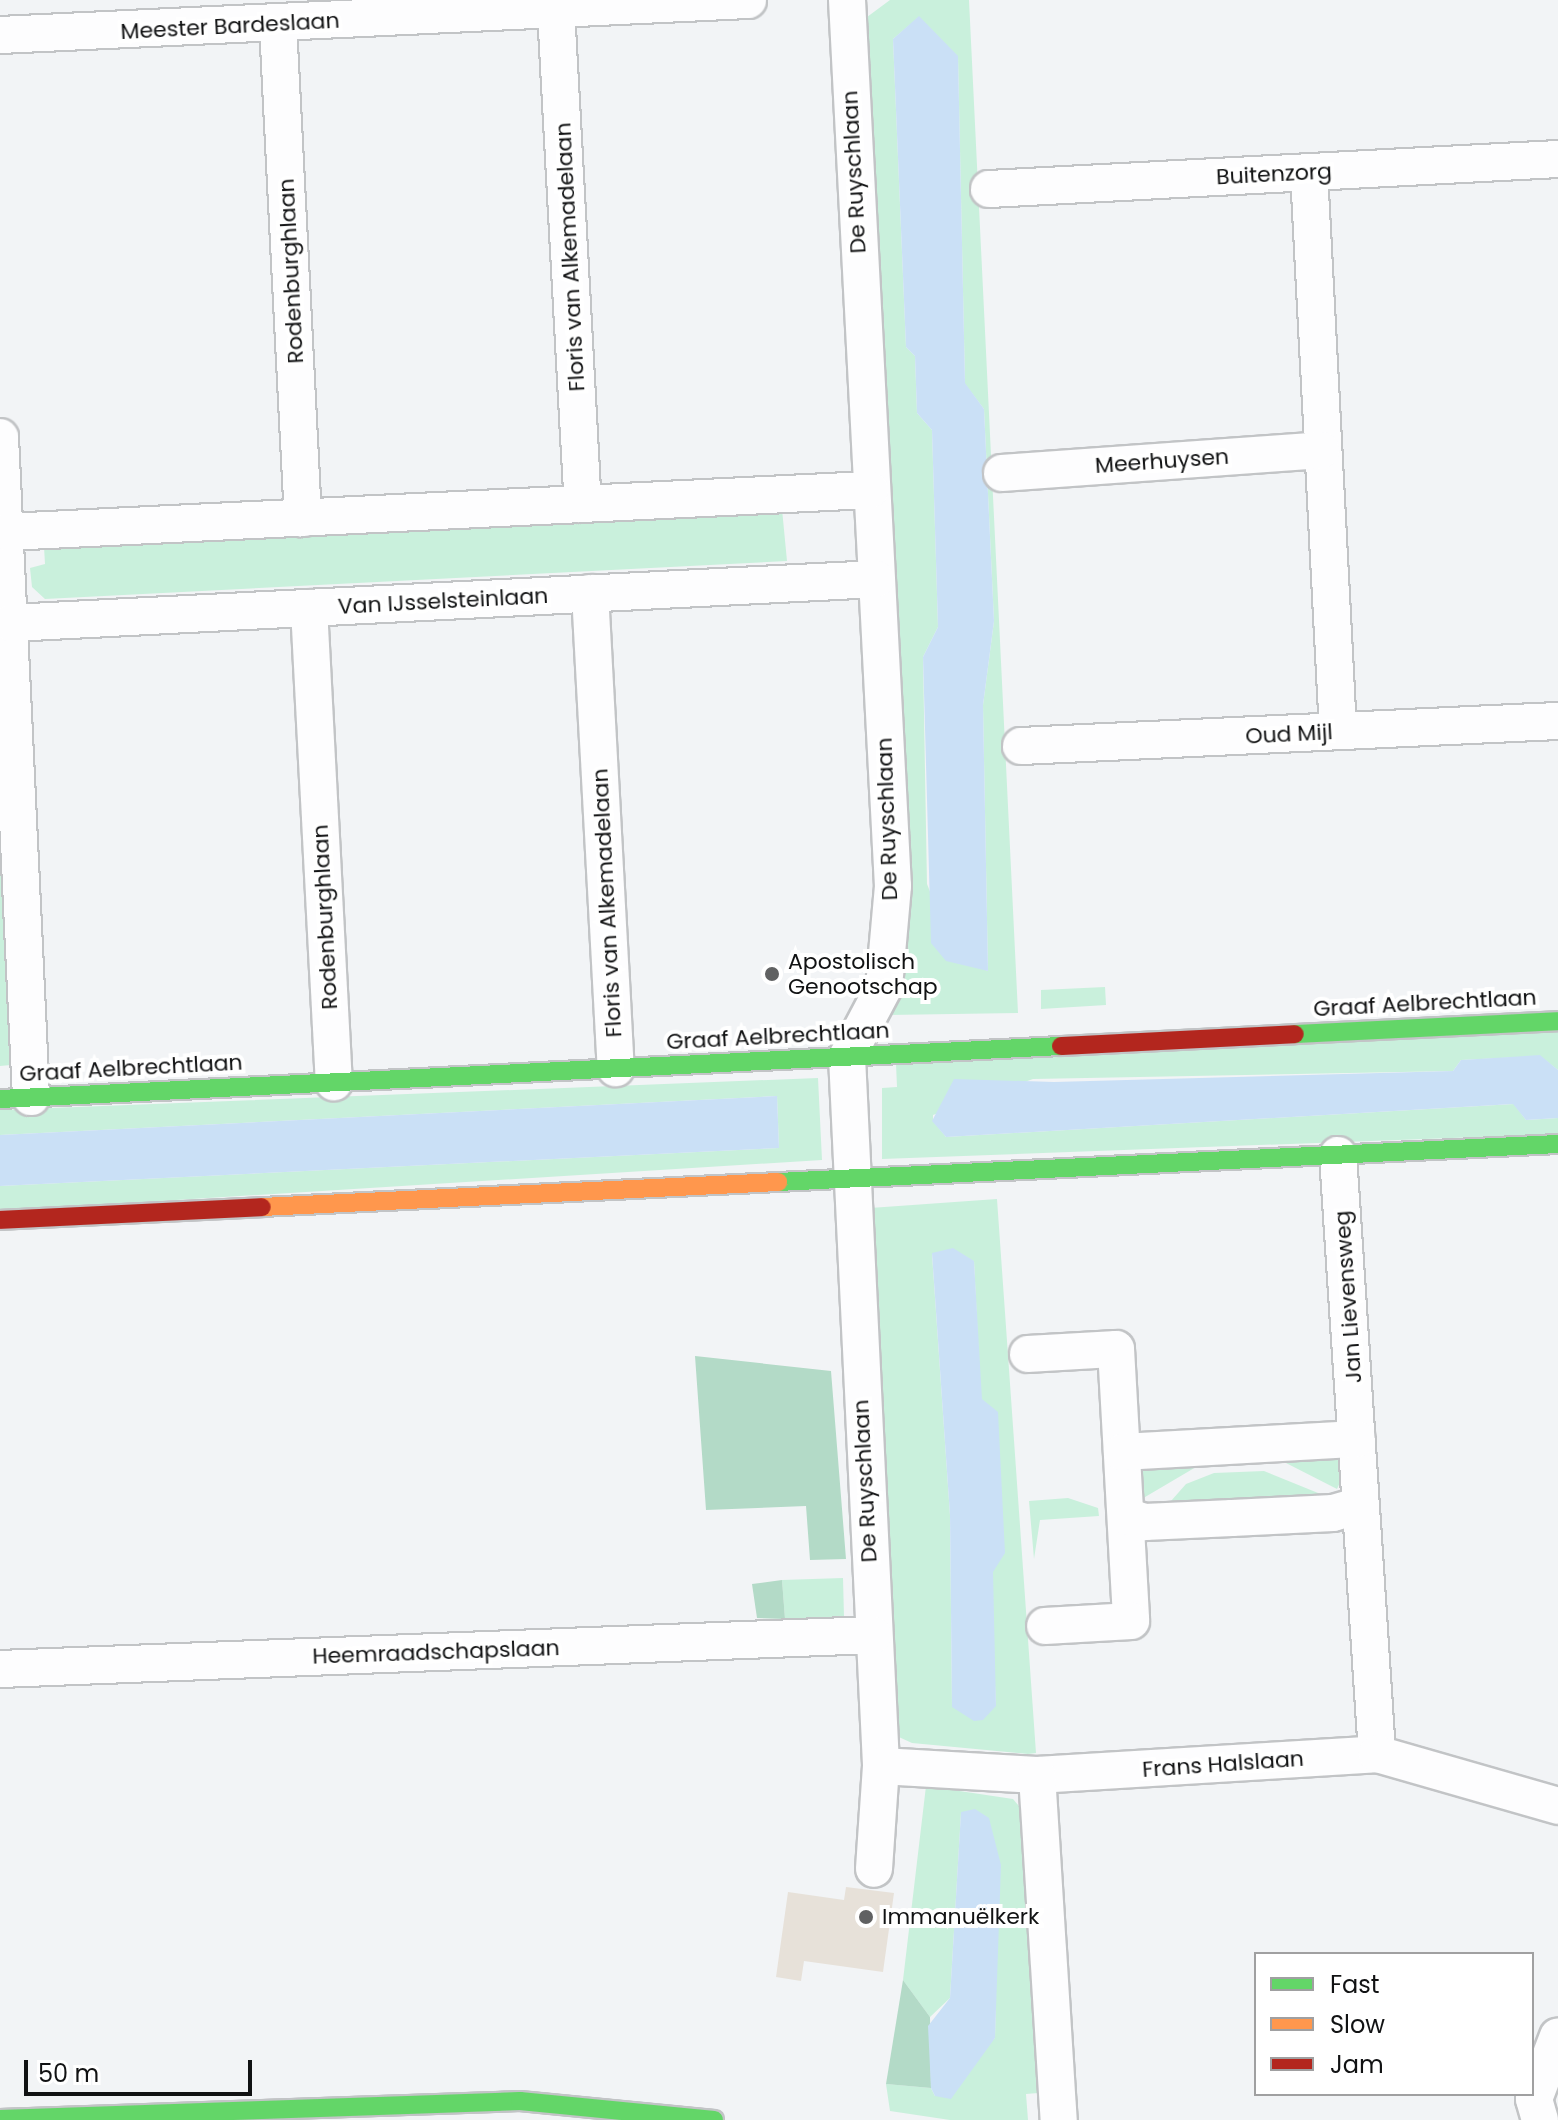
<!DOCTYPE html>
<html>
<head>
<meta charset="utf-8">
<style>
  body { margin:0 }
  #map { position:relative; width:1558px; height:2120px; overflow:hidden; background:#f2f4f6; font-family:Poppins,sans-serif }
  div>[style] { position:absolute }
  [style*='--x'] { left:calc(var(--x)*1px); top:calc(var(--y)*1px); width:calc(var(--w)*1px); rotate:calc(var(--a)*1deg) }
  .green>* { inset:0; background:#c9f0dc }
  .forest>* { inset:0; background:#b3dac7 }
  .water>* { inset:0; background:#cae0f6 }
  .building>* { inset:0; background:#e7e1d9 }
  .roads { filter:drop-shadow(2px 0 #c2c4c6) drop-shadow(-2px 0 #c2c4c6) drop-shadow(0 2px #c2c4c6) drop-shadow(0 -2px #c2c4c6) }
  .street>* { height:36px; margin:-18px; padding:0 18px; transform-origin:18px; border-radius:18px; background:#fdfdfe }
  .fast>* { height:18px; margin:-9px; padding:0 9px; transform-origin:9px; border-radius:9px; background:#63d668 }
  .slow>* { height:18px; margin:-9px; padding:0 9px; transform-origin:9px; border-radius:9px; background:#ff974d }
  .jam>* { height:18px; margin:-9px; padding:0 9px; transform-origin:9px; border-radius:9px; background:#b3261e }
  .dots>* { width:22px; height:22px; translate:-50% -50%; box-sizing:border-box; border:4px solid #fff; border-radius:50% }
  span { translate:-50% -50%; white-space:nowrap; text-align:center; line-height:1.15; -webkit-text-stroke:8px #fff; paint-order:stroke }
  .street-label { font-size:22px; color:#111213 }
  .poi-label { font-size:22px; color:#111213 }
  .left { translate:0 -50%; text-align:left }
  .legend { position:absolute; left:1254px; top:1952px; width:280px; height:144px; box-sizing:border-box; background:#fff; border:2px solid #a0a0a1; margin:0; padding:10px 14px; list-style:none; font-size:24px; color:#111213 }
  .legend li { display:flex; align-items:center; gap:16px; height:40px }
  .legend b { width:40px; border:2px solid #a0a0a1 }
  .scale { position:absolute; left:24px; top:2060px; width:228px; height:36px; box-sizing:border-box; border:4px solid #111213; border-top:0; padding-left:10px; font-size:24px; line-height:28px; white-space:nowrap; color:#111213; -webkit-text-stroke:6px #fff; paint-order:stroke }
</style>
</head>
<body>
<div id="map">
  <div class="green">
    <i style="clip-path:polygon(evenodd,890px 0,969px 0,1018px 1013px,888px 1015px,863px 20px,890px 0,919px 17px,958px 57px,965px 384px,984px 409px,994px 621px,983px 705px,988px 971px,957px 959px,927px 884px,923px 657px,938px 627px,932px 430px,917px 413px,915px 356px,906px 347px,893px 39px,919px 17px)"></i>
    <i style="clip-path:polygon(782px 509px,787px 561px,45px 599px,32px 587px,30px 568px,45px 564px,44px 547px)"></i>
    <i style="clip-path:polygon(0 844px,11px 1065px,0 1066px)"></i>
    <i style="clip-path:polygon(1105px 987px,1106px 1005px,1041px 1009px,1041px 990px)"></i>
    <i style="clip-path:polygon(1558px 1032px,1558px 1070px,1540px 1056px,1461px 1060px,1453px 1071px,1033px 1079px,933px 1115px,933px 1121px,946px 1137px,1514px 1104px,1526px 1120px,1558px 1118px,1558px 1134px,882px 1159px,882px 1088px,897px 1087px,896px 1064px)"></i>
    <i style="clip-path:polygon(818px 1078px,822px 1160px,0 1211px,0 1186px,779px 1148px,777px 1096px,0 1135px,0 1110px)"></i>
    <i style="clip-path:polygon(evenodd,997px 1199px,1036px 1753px,1028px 1754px,912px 1743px,890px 1733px,856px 1209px,997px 1199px,932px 1254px,974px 1261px,996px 1705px,952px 1707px,950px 1515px,932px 1254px)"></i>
    <i style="clip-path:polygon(1339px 1452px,1343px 1476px,1337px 1489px,1286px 1463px)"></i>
    <i style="clip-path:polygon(1146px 1462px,1169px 1467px,1196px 1467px,1140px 1500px,1139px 1471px)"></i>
    <i style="clip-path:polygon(1264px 1471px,1323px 1495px,1171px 1501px,1186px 1484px,1214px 1473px)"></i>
    <i style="clip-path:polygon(1068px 1498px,1098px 1508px,1099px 1516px,1040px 1520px,1034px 1559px,1029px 1501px)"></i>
    <i style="clip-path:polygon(843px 1578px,844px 1617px,785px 1619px,782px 1580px)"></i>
    <i style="clip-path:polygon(926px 1786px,1013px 1799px,1023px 1811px,1038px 2093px,1026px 2094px,1028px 2120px,950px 2120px,890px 2111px,886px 2084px,931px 2088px,935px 2096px,995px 2038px,996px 1998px,961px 1813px,950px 1998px,930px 2017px,903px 1980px)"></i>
  </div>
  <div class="forest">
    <i style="clip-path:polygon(695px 1356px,831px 1371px,846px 1559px,810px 1560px,806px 1506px,706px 1510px)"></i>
    <i style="clip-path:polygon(782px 1580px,785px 1619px,757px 1618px,752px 1584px)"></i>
    <i style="clip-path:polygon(903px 1980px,930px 2017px,931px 2088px,886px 2084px)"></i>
  </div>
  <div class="water">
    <i style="clip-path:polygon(919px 16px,958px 56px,965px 383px,984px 409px,994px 621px,983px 705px,988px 971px,946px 961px,931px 943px,923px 657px,938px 627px,932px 430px,917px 413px,915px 356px,906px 347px,893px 39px)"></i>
    <i style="clip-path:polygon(1540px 1055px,1558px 1070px,1558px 1118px,1526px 1120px,1513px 1104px,946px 1137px,932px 1121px,954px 1079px,1054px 1082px,1453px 1071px,1461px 1060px)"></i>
    <i style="clip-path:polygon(777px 1096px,779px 1148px,0 1186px,0 1135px)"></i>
    <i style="clip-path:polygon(953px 1248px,974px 1261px,982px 1399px,998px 1412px,1005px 1553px,993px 1572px,996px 1706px,983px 1720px,974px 1721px,952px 1707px,950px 1515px,932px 1253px)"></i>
    <i style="clip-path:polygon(975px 1809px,989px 1818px,1001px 1865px,995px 2038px,951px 2099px,935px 2096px,931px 2088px,928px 2026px,950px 1998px,961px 1812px)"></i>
  </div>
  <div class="building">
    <i style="clip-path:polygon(846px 1887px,894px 1893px,883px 1972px,804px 1961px,801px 1981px,776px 1977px,788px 1892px,844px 1900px)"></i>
  </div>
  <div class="roads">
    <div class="street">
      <i style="--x:847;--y:0;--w:887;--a:87.03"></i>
      <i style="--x:893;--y:886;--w:101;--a:95.1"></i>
      <i style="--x:884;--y:987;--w:79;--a:117.9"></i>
      <i style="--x:847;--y:1057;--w:710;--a:87.25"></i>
      <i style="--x:881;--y:1766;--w:103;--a:93.9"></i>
      <i style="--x:556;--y:10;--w:495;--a:86.9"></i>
      <i style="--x:278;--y:25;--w:494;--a:87.1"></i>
      <i style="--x:0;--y:35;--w:749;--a:-2.68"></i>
      <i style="--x:1309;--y:172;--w:560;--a:87.03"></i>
      <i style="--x:989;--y:189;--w:570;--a:-3.02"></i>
      <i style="--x:0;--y:437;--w:661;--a:87.31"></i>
      <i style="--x:1002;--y:473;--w:320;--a:-4.1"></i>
      <i style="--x:7;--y:532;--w:864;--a:-2.79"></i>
      <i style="--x:590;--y:593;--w:476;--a:86.9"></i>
      <i style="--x:309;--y:608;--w:475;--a:87"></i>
      <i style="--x:11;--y:623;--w:866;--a:-2.91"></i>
      <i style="--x:1021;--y:746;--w:538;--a:-2.67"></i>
      <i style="--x:1338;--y:1155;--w:600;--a:86.27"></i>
      <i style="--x:1028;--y:1354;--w:88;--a:-3.3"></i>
      <i style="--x:1116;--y:1349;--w:272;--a:86.8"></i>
      <i style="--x:1131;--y:1621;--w:86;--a:176.7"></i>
      <i style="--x:1122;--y:1452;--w:235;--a:-3.2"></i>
      <i style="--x:1126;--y:1516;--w:20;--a:18"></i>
      <i style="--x:1145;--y:1522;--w:87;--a:-2.6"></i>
      <i style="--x:1232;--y:1518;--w:101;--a:-2.8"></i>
      <i style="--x:1333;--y:1513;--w:29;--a:-16"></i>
      <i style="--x:0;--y:1669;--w:874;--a:-2.23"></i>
      <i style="--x:881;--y:1766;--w:156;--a:3.3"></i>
      <i style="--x:1037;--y:1775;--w:341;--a:-3.5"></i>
      <i style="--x:1377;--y:1754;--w:188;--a:16"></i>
      <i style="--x:1037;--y:1775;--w:346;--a:86.4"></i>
      <i style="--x:1540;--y:2120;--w:22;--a:-106"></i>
      <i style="--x:1534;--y:2099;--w:67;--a:-69.1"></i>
    </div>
    <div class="fast">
      <i style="--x:1295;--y:1034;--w:263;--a:-2.8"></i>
      <i style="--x:0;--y:1099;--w:1062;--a:-2.86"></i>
      <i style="--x:778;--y:1182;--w:781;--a:-2.79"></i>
      <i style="--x:0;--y:2119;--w:520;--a:-1.98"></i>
      <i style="--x:520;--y:2101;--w:195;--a:5.6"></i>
    </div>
    <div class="slow">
      <i style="--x:262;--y:1207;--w:517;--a:-2.77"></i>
    </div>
    <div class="jam">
      <i style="--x:1061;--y:1046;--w:234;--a:-2.9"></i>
      <i style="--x:0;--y:1220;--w:262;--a:-2.8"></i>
    </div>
  </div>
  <div class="dots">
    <i style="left:772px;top:974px;background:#606162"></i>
    <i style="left:866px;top:1917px;background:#606162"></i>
  </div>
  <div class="street-label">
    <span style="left:230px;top:26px;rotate:-3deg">Meester Bardeslaan</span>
    <span style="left:854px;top:172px;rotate:-93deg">De Ruyschlaan</span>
    <span style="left:1274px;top:174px;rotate:-3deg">Buitenzorg</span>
    <span style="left:570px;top:257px;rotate:-93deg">Floris van Alkemadelaan</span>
    <span style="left:291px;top:271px;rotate:-93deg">Rodenburghlaan</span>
    <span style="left:1162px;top:461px;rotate:-4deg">Meerhuysen</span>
    <span style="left:443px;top:601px;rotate:-3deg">Van IJsselsteinlaan</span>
    <span style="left:1289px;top:734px;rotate:-3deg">Oud Mijl</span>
    <span style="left:887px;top:819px;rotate:-92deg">De Ruyschlaan</span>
    <span style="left:607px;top:903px;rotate:-93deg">Floris van Alkemadelaan</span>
    <span style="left:325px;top:917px;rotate:-93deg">Rodenburghlaan</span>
    <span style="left:1425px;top:1003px;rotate:-3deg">Graaf Aelbrechtlaan</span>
    <span style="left:778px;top:1036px;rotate:-3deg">Graaf Aelbrechtlaan</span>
    <span style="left:131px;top:1068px;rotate:-3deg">Graaf Aelbrechtlaan</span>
    <span style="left:1348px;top:1297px;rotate:-94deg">Jan Lievensweg</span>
    <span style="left:865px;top:1481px;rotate:-93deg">De Ruyschlaan</span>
    <span style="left:436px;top:1652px;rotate:-2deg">Heemraadschapslaan</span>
    <span style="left:1223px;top:1764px;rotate:-4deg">Frans Halslaan</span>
  </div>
  <div class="poi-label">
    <span class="left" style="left:788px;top:974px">Apostolisch<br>Genootschap</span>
    <span class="left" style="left:882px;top:1917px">Immanuëlkerk</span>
  </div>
  <ul class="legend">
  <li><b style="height:10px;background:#63d668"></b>Fast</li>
  <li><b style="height:10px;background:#ff974d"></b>Slow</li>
  <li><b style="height:10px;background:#b3261e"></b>Jam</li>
  </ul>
  <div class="scale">50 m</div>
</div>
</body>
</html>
